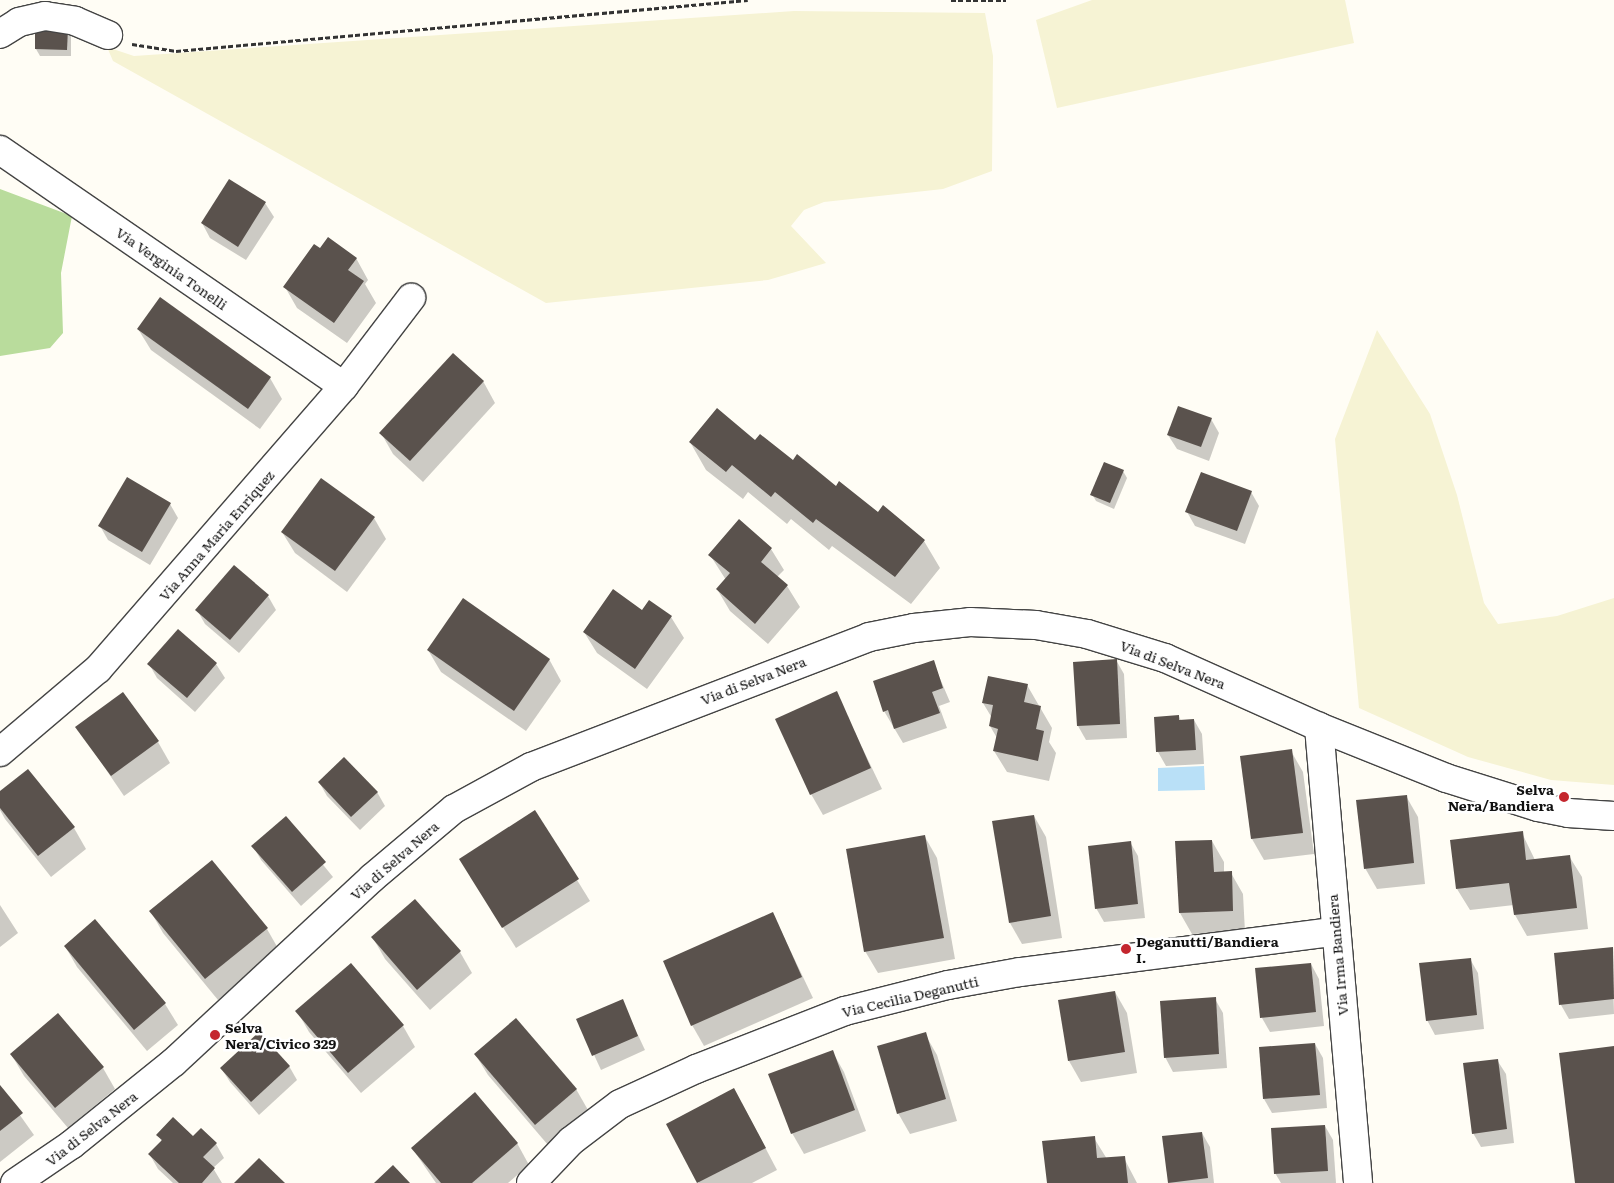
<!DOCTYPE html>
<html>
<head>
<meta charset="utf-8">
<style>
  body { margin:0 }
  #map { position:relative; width:1614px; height:1183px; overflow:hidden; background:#fffdf5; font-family:Literata,serif }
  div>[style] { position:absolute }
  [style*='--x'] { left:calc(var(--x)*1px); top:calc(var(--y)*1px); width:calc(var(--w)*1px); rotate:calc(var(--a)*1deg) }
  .farmland>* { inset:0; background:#f6f3d4 }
  .forest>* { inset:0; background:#b9dc9c }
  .water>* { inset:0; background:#b9e0f7 }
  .shadow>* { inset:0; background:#0003 }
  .building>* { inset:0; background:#5a524d }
  .path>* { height:3px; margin-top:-1.5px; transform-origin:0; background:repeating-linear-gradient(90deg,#333 0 5px,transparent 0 7.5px) }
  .roads { filter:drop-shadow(1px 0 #444) drop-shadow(-1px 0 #444) drop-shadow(0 1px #444) drop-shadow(0 -1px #444) }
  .minor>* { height:28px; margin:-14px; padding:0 14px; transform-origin:14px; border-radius:14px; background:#fff }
  .dots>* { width:14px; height:14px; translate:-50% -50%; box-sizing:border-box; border:2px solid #fff; border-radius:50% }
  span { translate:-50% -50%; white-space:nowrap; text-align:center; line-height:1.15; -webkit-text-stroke:5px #fff; paint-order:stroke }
  .street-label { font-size:14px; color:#111 }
  .poi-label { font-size:14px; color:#111; font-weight:700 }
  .right { translate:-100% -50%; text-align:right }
  .left { translate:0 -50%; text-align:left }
</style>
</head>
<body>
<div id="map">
  <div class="farmland">
    <i style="clip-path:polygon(1092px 0,1345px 0,1354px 43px,1057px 108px,1036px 20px)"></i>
    <i style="clip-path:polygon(794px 11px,985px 13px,993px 56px,992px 171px,943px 189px,824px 202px,804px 210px,791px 226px,826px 263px,768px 280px,546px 303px,113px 61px,107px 47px,134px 56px)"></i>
    <i style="clip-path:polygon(1377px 330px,1430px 414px,1457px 495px,1484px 603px,1498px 624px,1557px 616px,1614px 598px,1614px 785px,1551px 780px,1468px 757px,1359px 708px,1335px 439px)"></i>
  </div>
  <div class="forest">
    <i style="clip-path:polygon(0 189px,72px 216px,61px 273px,63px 333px,50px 348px,0 356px)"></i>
  </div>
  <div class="water">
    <i style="clip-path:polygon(1204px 766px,1205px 790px,1158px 791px,1158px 768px)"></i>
  </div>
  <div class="shadow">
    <i style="clip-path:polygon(36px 29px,67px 30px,71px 36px,71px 56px,40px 56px,36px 49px)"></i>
    <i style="clip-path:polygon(230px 181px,265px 203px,274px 217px,246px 260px,210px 238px,202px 223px)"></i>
    <i style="clip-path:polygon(320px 250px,356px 258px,368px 280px,365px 284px,376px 303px,347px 343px,297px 308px,285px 287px)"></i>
    <i style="clip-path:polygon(138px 329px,270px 378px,282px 399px,260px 429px,151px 350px)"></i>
    <i style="clip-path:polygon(483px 381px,495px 403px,423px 482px,393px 454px,381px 433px)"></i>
    <i style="clip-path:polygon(1211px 419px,1219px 433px,1209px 461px,1177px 449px,1168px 435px)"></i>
    <i style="clip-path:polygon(690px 442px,755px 442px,924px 541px,940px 568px,911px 604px,832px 546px,829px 550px,791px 519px,787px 524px,748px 492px,743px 499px,706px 470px)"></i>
    <i style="clip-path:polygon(1123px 471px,1127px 478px,1114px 509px,1096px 501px,1092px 494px)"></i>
    <i style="clip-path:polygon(1251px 492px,1259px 506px,1245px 544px,1195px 526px,1187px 512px)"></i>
    <i style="clip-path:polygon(170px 504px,178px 518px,150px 565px,108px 540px,100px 526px)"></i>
    <i style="clip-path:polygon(374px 518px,386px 539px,347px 592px,295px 553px,282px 532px)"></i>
    <i style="clip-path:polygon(739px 521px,771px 549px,784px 570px,777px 577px,787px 586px,800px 607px,768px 644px,730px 611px,717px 589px,726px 580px,710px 555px)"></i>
    <i style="clip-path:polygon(268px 596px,276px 610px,239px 653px,205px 624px,197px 610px)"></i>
    <i style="clip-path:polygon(649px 601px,671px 617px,684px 638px,647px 689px,597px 653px,584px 632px,642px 611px)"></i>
    <i style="clip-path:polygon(178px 631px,216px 664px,225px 678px,195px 712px,157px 678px,149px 664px)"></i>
    <i style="clip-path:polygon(428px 650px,549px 659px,561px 681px,526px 731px,441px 672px)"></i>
    <i style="clip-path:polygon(1116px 660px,1124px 674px,1127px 738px,1086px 740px,1078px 726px)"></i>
    <i style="clip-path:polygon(933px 662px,950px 702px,939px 706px,947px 728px,903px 743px,884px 711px)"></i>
    <i style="clip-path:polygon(1027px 685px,1052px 728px,1049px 742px,1056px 753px,1049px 781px,1007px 772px,994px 751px,997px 738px,990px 726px,992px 718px,983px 703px)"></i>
    <i style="clip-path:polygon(836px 693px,882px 789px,823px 815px,811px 794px)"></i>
    <i style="clip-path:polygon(1179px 716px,1181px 721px,1194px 720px,1202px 734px,1204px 764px,1166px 766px,1158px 752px,1155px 718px)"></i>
    <i style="clip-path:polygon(77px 727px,158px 742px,170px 763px,124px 796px)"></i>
    <i style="clip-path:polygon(1291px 751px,1303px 772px,1314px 854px,1264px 860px,1252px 839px)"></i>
    <i style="clip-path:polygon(319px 782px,377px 792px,385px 806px,360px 830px,327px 796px)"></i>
    <i style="clip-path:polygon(0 793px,74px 828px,86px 849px,51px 877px,5px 819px,0 810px)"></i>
    <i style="clip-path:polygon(1406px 796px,1418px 817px,1425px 884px,1377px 889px,1365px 868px)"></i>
    <i style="clip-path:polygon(535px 812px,590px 901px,516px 948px,473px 880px)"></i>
    <i style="clip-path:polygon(1034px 816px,1046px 837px,1062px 938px,1022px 944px,1010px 923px)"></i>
    <i style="clip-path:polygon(285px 818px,333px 877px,301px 906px,261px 860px,253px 846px)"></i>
    <i style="clip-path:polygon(1522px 833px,1535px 860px,1569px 856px,1582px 877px,1588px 929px,1527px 936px,1515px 915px,1514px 905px,1470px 910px,1457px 889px)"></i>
    <i style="clip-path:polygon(925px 837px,937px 858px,955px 959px,878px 973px,865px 951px)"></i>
    <i style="clip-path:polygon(1212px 841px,1224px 862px,1224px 873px,1231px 873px,1243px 894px,1245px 932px,1192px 934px,1180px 913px,1177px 842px)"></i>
    <i style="clip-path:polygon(1130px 842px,1138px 856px,1145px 918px,1104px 922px,1096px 908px)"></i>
    <i style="clip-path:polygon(212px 862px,267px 929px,279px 950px,218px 1000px,163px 933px,151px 912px)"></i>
    <i style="clip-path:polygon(415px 901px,460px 952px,472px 973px,430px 1010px,385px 959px,373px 938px)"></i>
    <i style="clip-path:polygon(0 905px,18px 933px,0 947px)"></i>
    <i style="clip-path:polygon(773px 914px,813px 998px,704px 1046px,692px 1025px)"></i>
    <i style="clip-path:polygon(95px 920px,165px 1004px,178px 1025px,147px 1051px,77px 967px,65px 946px)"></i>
    <i style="clip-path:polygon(1612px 948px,1614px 1014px,1569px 1019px,1561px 1005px,1555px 954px)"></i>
    <i style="clip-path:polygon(1470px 959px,1478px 973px,1484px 1029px,1435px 1035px,1427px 1020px)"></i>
    <i style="clip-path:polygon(1311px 964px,1319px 979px,1324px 1026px,1270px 1032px,1262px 1018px)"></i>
    <i style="clip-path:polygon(351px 965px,403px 1026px,415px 1047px,361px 1093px,309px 1032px,297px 1011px)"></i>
    <i style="clip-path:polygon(1115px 992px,1127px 1013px,1137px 1073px,1081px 1082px,1069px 1061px)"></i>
    <i style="clip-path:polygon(1215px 999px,1223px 1013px,1227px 1068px,1173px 1072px,1165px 1057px)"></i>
    <i style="clip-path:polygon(622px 1001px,645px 1050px,601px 1070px,578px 1020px)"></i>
    <i style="clip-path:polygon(925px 1034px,937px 1055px,957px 1121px,910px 1134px,898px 1113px)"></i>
    <i style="clip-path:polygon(1315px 1044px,1323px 1058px,1327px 1108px,1272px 1113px,1264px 1099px)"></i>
    <i style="clip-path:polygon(832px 1051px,844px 1072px,866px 1131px,804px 1154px,792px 1133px)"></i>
    <i style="clip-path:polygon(11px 1054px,103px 1068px,115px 1089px,68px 1128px,24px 1076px)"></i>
    <i style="clip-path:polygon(475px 1054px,576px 1089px,588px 1110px,548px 1145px,488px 1075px)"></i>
    <i style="clip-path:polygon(1497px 1060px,1506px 1074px,1514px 1143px,1481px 1147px,1473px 1133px)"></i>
    <i style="clip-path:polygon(289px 1066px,297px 1080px,259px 1115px,230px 1082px,221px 1068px)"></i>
    <i style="clip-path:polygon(0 1087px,34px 1135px,0 1162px)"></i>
    <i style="clip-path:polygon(746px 1111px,777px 1170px,752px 1183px,699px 1183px,667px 1125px)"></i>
    <i style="clip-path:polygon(1325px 1126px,1333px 1140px,1336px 1183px,1281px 1183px,1275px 1173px)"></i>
    <i style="clip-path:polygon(1202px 1133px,1210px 1147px,1214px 1183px,1169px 1183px,1163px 1138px)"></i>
    <i style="clip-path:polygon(158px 1135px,216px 1144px,224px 1158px,213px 1168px,222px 1183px,173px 1183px,158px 1169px,150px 1155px,162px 1142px)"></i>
    <i style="clip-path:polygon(1094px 1138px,1107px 1159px,1124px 1158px,1137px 1183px,1048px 1183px)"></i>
    <i style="clip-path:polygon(517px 1143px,529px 1165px,508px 1183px,436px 1183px,412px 1148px)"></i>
  </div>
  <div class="building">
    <i style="clip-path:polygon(35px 28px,68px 28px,67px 50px,35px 49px)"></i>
    <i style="clip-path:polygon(229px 179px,266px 202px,238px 247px,201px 223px)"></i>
    <i style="clip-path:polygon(328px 237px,357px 258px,348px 270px,364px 281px,334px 323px,283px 287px,314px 244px,320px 248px)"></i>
    <i style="clip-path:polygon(160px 297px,271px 377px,248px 409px,137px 329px)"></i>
    <i style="clip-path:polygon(453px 353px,484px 381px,410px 461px,379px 433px)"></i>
    <i style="clip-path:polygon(1178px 406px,1212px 418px,1201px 447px,1167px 435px)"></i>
    <i style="clip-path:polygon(717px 408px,755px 440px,760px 434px,793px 460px,797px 454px,836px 486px,839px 481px,878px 512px,883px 505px,925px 540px,895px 577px,816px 519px,813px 523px,775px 492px,771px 497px,732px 465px,726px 472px,689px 442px)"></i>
    <i style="clip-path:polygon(1104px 462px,1124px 470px,1110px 503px,1090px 495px)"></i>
    <i style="clip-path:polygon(1201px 472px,1252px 491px,1237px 531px,1185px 512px)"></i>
    <i style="clip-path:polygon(127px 477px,171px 503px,142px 552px,98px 526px)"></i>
    <i style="clip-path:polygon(321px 478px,375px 517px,335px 571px,281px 532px)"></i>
    <i style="clip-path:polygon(739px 519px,772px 548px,761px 562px,788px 585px,755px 624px,716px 589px,730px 573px,708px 555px)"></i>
    <i style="clip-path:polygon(234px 565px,269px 595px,230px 640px,195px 610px)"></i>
    <i style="clip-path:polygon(613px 589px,642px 610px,649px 600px,672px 616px,635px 669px,583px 632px)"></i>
    <i style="clip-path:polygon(463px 598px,550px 659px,514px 711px,427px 650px)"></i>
    <i style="clip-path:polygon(178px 629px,217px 663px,187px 698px,147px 664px)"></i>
    <i style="clip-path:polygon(1117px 659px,1120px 724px,1077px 726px,1073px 662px)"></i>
    <i style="clip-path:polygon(934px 660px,943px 688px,932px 692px,940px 713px,894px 729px,888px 710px,883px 712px,873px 681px)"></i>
    <i style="clip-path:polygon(988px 676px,1028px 684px,1024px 702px,1041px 706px,1036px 729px,1044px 731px,1038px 761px,993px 751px,998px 729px,989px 726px,993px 705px,982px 703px)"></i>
    <i style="clip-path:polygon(837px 691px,871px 768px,810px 795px,775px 719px)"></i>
    <i style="clip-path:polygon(123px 692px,159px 741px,111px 776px,75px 727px)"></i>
    <i style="clip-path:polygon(1179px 715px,1179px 720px,1194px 719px,1196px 750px,1156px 752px,1154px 717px)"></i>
    <i style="clip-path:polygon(1292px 749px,1303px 833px,1251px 839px,1240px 756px)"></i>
    <i style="clip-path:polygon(344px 757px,378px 792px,351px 817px,318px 782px)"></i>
    <i style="clip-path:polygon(28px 769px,75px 827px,38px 856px,0 808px,0 791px)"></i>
    <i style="clip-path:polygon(1407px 795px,1414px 863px,1364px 869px,1356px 800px)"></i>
    <i style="clip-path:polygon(535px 810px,579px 879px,502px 928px,459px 859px)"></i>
    <i style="clip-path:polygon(1034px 815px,1051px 916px,1009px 923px,992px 821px)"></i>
    <i style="clip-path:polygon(286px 816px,326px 862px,292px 892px,251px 846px)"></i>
    <i style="clip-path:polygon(1523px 831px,1526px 860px,1570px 855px,1577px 908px,1514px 915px,1509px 883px,1456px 889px,1450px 840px)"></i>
    <i style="clip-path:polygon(925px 835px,944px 938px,864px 952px,846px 849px)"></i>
    <i style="clip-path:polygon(1212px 840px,1214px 872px,1232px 871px,1233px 911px,1179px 913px,1175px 841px)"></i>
    <i style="clip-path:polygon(1131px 841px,1138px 904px,1095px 909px,1088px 846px)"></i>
    <i style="clip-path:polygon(212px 860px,268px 928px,205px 979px,149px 911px)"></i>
    <i style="clip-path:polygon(415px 899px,461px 951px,417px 990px,371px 937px)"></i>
    <i style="clip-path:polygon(773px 912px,802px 977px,691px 1026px,663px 961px)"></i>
    <i style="clip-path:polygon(95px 919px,166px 1003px,134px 1030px,64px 946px)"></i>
    <i style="clip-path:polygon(1613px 947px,1614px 999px,1559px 1005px,1554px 953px)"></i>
    <i style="clip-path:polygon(1471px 958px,1477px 1015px,1426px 1021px,1419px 963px)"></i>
    <i style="clip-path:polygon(351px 963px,404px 1025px,348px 1073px,295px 1011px)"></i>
    <i style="clip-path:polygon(1311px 963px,1316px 1012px,1260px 1018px,1255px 968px)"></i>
    <i style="clip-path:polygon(1115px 991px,1125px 1052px,1068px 1061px,1058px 1000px)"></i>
    <i style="clip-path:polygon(1216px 997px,1219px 1054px,1164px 1058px,1160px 1001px)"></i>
    <i style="clip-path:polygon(623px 999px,638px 1036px,592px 1056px,576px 1019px)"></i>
    <i style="clip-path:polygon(58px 1013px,104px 1067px,55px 1108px,10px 1054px)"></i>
    <i style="clip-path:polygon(516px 1018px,577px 1089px,535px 1125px,474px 1054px)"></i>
    <i style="clip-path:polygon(259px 1032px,290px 1066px,251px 1102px,220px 1068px)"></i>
    <i style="clip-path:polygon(926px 1032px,946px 1099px,897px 1114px,877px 1046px)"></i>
    <i style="clip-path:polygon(1315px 1043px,1320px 1095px,1263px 1099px,1259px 1047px)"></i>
    <i style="clip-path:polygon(1614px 1046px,1614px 1183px,1575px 1183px,1559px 1053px)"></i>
    <i style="clip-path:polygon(833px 1050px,855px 1110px,791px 1134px,768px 1074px)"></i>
    <i style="clip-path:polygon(1498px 1059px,1507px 1129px,1472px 1134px,1463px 1063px)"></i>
    <i style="clip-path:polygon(0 1085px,23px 1113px,0 1131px)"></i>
    <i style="clip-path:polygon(734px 1088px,766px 1148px,697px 1183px,666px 1124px)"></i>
    <i style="clip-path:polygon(475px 1092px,518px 1143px,472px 1183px,441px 1183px,411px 1148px)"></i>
    <i style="clip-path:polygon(173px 1117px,193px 1136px,201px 1128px,217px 1143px,203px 1157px,215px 1168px,202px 1183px,179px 1183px,148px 1154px,162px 1140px,156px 1135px)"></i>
    <i style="clip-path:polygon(1325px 1125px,1328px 1171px,1274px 1174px,1271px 1128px)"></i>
    <i style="clip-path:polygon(1202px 1132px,1208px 1178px,1168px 1183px,1162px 1136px)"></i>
    <i style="clip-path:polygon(1095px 1136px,1097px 1158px,1125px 1156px,1128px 1183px,1047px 1183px,1042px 1141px)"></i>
    <i style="clip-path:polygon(259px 1158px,285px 1183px,234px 1183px)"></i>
    <i style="clip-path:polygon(393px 1165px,410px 1183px,374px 1183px)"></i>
  </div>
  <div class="path">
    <i style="--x:951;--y:0;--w:55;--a:0"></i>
    <i style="--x:132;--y:44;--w:45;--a:9"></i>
    <i style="--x:176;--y:51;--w:574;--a:-5.1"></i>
  </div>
  <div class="roads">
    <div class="minor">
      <i style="--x:0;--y:34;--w:22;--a:-32"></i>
      <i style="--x:19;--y:22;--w:27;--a:-13"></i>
      <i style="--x:45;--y:16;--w:30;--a:9"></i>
      <i style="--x:75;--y:21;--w:36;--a:23"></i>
      <i style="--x:0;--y:150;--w:417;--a:34.5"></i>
      <i style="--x:1319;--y:727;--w:458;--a:85.1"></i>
      <i style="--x:0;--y:752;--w:128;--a:-40.3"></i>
      <i style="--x:98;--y:669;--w:375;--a:-49"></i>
      <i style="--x:344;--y:386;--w:111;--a:-52.7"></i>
      <i style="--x:15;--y:1183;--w:68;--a:-34.2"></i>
      <i style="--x:71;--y:1145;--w:132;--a:-38.9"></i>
      <i style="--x:174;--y:1062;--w:270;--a:-42.9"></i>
      <i style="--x:372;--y:878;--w:107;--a:-40.1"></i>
      <i style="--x:454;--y:809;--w:88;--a:-28.6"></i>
      <i style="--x:531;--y:767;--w:362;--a:-21"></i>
      <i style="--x:869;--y:637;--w:46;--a:-11.3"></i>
      <i style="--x:914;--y:628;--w:56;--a:-6.1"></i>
      <i style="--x:970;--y:622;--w:66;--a:2.6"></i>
      <i style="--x:1036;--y:625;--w:52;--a:10"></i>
      <i style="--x:1087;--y:634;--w:82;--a:17.1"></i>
      <i style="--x:1165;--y:658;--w:169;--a:24.1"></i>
      <i style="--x:1319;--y:727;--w:137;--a:21.9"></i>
      <i style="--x:1446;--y:778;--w:96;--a:17.5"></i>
      <i style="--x:1538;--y:807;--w:31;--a:11"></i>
      <i style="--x:1568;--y:813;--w:46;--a:3.7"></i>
      <i style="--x:531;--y:1183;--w:58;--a:-46.4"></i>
      <i style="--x:571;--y:1141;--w:61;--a:-37.1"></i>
      <i style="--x:620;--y:1104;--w:84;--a:-24.7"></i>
      <i style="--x:696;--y:1069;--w:160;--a:-21.3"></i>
      <i style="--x:845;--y:1011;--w:106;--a:-14.2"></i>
      <i style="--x:948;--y:985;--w:73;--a:-10.2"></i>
      <i style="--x:1020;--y:972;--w:317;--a:-7.3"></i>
    </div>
  </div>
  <div class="dots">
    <i style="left:1564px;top:797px;background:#c4262e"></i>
    <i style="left:1126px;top:949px;background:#c4262e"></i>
    <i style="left:215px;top:1035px;background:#c4262e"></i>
  </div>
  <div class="street-label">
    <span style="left:172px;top:268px;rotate:35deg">Via Verginia Tonelli</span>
    <span style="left:216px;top:535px;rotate:-49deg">Via Anna Maria Enriquez</span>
    <span style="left:1173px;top:664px;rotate:21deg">Via di Selva Nera</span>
    <span style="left:753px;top:680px;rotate:-21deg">Via di Selva Nera</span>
    <span style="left:394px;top:860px;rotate:-41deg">Via di Selva Nera</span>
    <span style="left:1337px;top:955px;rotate:-95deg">Via Irma Bandiera</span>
    <span style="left:910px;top:996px;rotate:-13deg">Via Cecilia Deganutti</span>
    <span style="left:91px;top:1128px;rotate:-38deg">Via di Selva Nera</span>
  </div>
  <div class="poi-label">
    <span class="right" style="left:1554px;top:797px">Selva<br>Nera/Bandiera</span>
    <span class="left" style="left:1136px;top:949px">Deganutti/Bandiera<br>I.</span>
    <span class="left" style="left:225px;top:1035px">Selva<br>Nera/Civico 329</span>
  </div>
</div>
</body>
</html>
